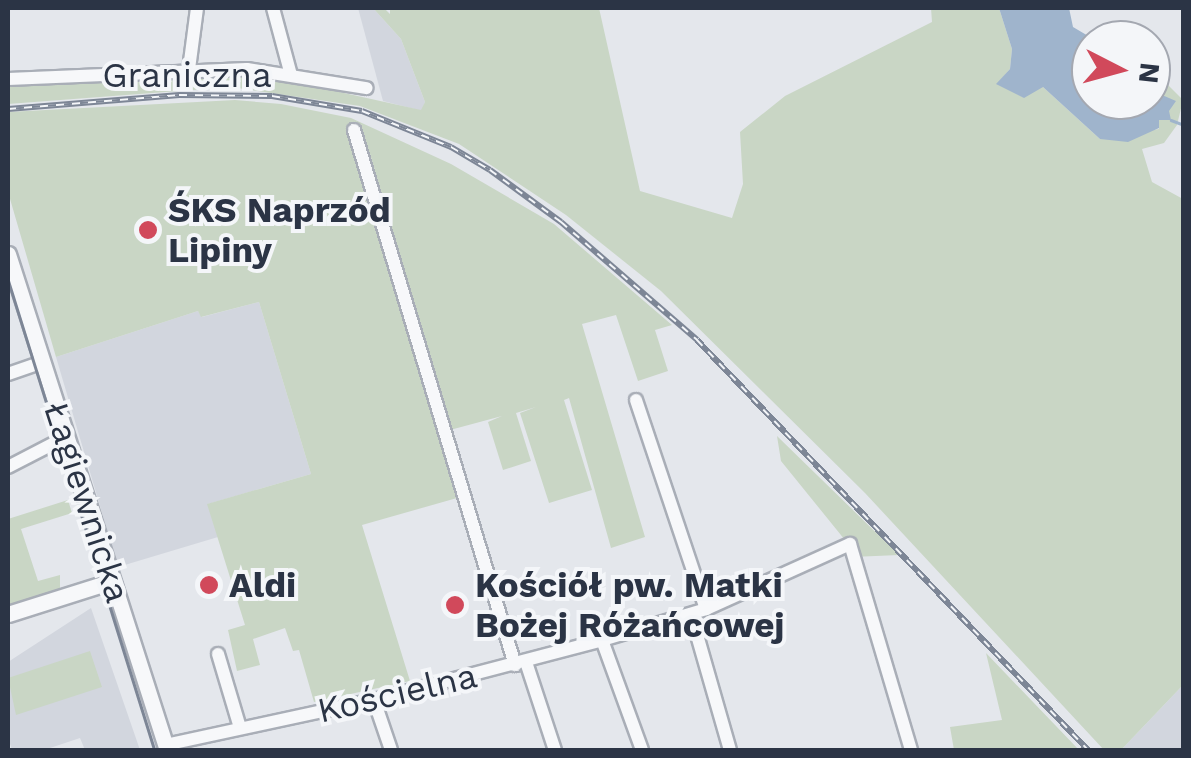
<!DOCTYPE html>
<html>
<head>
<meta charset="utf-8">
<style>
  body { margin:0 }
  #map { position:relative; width:1191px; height:758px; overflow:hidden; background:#e4e7ec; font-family:"Work Sans",sans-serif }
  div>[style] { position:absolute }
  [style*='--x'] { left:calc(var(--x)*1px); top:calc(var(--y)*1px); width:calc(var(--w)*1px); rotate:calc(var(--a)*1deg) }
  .built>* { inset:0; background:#d2d6de }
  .green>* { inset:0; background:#c9d6c5 }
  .water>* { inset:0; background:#9fb4cc }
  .stream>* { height:2.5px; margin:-1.25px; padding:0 1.25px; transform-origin:1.25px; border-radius:1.25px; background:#9fb4cc }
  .roads { filter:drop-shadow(2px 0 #a9aeb7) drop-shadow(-2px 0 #a9aeb7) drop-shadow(0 2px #a9aeb7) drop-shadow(0 -2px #a9aeb7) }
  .minor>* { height:12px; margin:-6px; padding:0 6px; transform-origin:6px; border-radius:6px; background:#f7f8fa }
  .tertiary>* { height:15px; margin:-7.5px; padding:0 7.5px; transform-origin:7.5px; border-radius:7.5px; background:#f7f8fa }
  .tram>* { height:2.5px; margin:-1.25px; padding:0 1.25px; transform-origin:1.25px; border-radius:1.25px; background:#7d8696 }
  .rail>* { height:6px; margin-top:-3px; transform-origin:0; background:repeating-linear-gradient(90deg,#f4f6f9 0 8px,#7d8696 0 16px); box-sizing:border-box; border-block:2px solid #7d8696 }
  .dots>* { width:28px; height:28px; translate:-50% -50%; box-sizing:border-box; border:5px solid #f4f6f9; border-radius:50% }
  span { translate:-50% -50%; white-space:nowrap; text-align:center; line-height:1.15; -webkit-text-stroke:8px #f4f6f9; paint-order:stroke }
  .street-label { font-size:35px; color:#2b3445 }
  .poi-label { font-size:35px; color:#2b3445; font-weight:700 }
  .left { translate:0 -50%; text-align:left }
  .frame { position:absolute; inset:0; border:10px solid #2b3445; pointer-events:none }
  .north { position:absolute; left:1071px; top:20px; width:100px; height:100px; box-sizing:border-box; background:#f4f6f9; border:2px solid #a4a8b1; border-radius:50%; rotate:96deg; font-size:28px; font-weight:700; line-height:40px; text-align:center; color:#2b3445 }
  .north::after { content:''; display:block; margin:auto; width:35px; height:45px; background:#d1495b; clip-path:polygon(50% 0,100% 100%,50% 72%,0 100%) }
</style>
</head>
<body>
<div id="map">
  <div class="built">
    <i style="clip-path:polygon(358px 8px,373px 8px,401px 39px,425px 102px,422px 111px,383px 101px)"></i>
    <i style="clip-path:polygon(259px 302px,311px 474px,208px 504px,218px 537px,118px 567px,56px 357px,198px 311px,202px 317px)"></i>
    <i style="clip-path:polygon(91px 608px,140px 750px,85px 750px,80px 738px,44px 750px,12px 750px,8px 738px,8px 662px)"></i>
    <i style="clip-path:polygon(1183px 685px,1183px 750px,1121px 750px)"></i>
  </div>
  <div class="green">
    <i style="clip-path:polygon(373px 8px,384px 8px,390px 14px,390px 8px,599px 8px,640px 191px,732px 218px,743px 184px,740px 132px,785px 96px,932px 22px,931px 8px,999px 8px,1012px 49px,1010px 69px,997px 84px,1043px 87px,1100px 139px,1159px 129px,1151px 68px,1183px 100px,1177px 125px,1164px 143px,1142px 149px,1152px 182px,1183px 199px,1183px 685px,1121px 750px,1104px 750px,865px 493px,661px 291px,566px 215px,459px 144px,360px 106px,231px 87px,8px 104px,8px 86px,161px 75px,258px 74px,421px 110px,425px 102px,401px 39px)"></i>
    <i style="clip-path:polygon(235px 100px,281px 104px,351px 118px,451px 164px,554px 224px,672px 325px,655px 330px,668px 371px,638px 381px,616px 315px,582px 324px,645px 537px,611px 548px,569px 398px,564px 400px,592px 490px,549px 503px,520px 413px,536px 407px,516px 413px,531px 461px,503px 470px,488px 422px,502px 416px,450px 430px,370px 154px,357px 156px,457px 498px,362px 525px,410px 681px,314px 702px,299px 650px,293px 651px,285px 628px,253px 639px,260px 665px,237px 671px,228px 630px,245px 625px,207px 504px,311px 474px,259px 302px,201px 317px,198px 311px,56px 357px,8px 192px,8px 112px)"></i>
    <i style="clip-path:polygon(777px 436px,899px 555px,852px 557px,849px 545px,781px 461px)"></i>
    <i style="clip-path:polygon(68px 500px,72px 513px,21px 529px,38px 581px,60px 575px,60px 590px,8px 605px,8px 519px)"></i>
    <i style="clip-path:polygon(90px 651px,102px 687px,16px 715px,8px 678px)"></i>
    <i style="clip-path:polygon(986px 653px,1079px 750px,954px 750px,950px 727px,1002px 720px)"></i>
  </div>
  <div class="water">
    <i style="clip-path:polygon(999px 8px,1069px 8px,1073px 27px,1095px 40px,1091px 40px,1091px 100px,1151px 100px,1151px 82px,1155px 92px,1176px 101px,1169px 111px,1171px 120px,1159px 120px,1159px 128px,1128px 142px,1100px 139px,1043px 87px,1024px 98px,996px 84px,1010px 69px,1012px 49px)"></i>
  </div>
  <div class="stream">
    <i style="--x:1171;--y:120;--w:14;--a:21"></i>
  </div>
  <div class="roads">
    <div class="minor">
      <i style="--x:273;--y:8;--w:69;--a:75"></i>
      <i style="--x:189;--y:69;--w:62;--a:-82.5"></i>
      <i style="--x:8;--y:79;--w:239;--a:-2.4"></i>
      <i style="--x:247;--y:69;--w:121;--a:9.1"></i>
      <i style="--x:354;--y:130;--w:559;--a:73.25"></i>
      <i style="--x:8;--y:374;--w:36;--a:-19"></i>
      <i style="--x:636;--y:400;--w:220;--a:71.5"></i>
      <i style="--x:8;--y:467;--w:65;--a:-27.3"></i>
      <i style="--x:691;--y:614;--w:141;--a:74"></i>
      <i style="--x:602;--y:640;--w:117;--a:70"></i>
      <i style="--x:218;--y:654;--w:77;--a:73.4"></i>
      <i style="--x:526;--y:662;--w:93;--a:71.8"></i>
      <i style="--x:374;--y:700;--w:53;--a:71.2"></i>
      <i style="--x:165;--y:745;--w:214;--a:-12.2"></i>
      <i style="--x:374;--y:700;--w:236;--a:-14.7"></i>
      <i style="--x:602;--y:640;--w:109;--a:-16.6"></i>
      <i style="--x:706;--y:609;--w:158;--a:-24.3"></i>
      <i style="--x:850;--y:544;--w:215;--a:73.5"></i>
    </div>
    <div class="tertiary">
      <i style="--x:8;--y:254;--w:521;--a:72.23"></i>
      <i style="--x:8;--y:614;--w:109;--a:-17.6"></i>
    </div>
  </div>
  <div class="tram">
    <i style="--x:8;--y:279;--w:493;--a:72.7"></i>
  </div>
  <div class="rail">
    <i style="--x:8;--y:109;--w:172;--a:-4.7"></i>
    <i style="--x:179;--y:95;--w:93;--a:0.6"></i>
    <i style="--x:272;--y:96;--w:91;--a:9.5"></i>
    <i style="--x:362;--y:111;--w:96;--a:22"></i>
    <i style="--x:451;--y:147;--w:45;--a:30.5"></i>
    <i style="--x:490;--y:170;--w:88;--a:36.2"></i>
    <i style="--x:561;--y:222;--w:180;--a:40.9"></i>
    <i style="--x:697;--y:340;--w:567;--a:46.36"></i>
  </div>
  <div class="dots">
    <i style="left:148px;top:230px;background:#d1495b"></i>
    <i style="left:209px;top:585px;background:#d1495b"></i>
    <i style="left:455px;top:605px;background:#d1495b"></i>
  </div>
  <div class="street-label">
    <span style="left:187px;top:75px">Graniczna</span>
    <span style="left:87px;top:502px;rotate:72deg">Łagiewnicka</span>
    <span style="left:397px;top:693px;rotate:-13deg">Kościelna</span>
  </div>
  <div class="poi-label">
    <span class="left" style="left:168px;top:230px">ŚKS Naprzód<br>Lipiny</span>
    <span class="left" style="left:229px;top:585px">Aldi</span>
    <span class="left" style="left:475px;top:605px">Kościół pw. Matki<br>Bożej Różańcowej</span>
  </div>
  <div class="frame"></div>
  <div class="north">N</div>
</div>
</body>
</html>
